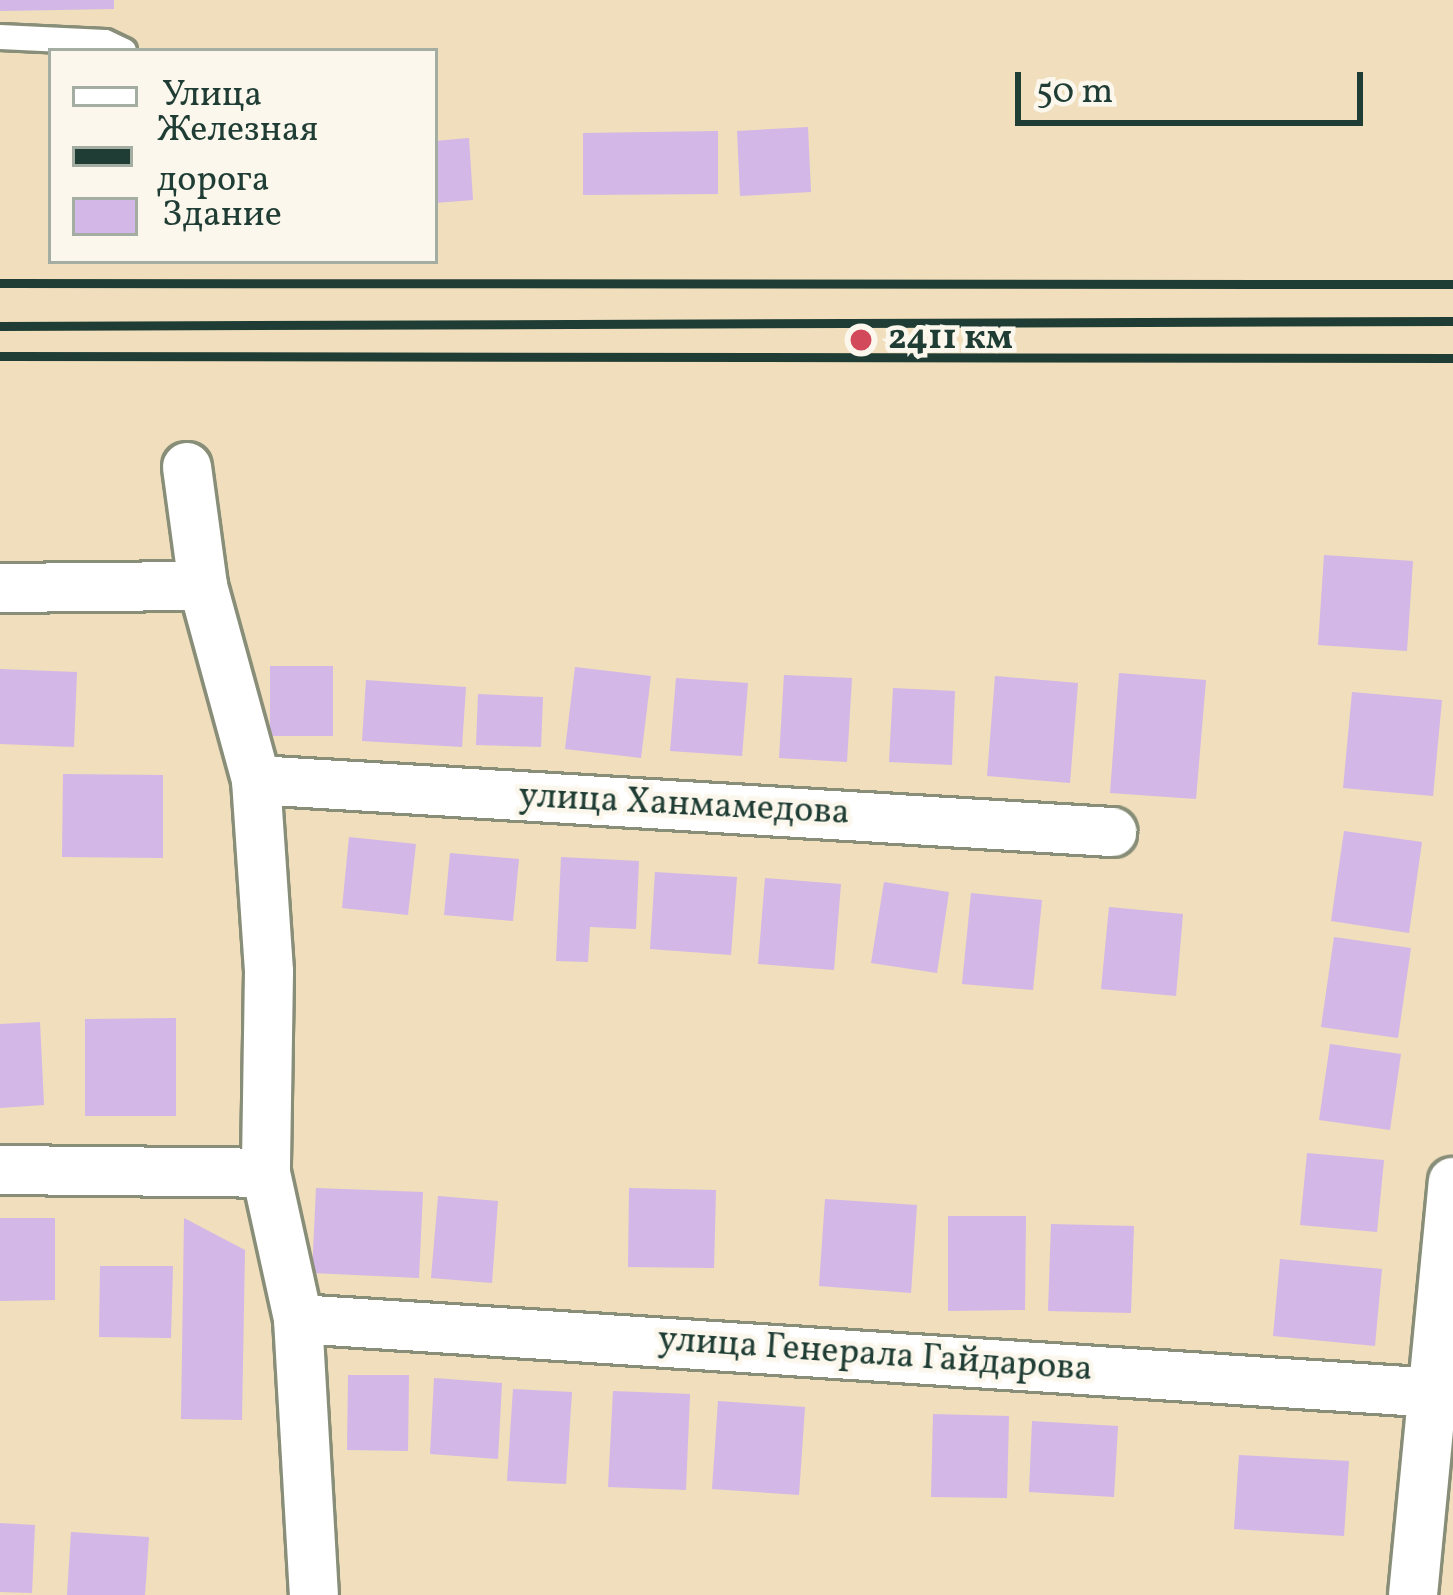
<!DOCTYPE html>
<html>
<head>
<meta charset="utf-8">
<style>
  body { margin:0 }
  #map { position:relative; width:1453px; height:1595px; overflow:hidden; background:#f0debc; font-family:Vollkorn,serif }
  div>[style] { position:absolute }
  [style*='--x'] { left:calc(var(--x)*1px); top:calc(var(--y)*1px); width:calc(var(--w)*1px); rotate:calc(var(--a)*1deg) }
  .building>* { inset:0; background:#d3b7e7 }
  .roads { filter:drop-shadow(3px 0 #888e78) drop-shadow(-3px 0 #888e78) drop-shadow(0 3px #888e78) drop-shadow(0 -3px #888e78) }
  .lane>* { height:24px; margin:-12px; padding:0 12px; transform-origin:12px; border-radius:12px; background:#fff }
  .street>* { height:48px; margin:-24px; padding:0 24px; transform-origin:24px; border-radius:24px; background:#fff }
  .rail>* { height:9px; margin:-4.5px; padding:0 4.5px; transform-origin:4.5px; border-radius:4.5px; background:#1f3d34 }
  .dots>* { width:33px; height:33px; translate:-50% -50%; box-sizing:border-box; border:6px solid #fbf7ec; border-radius:50% }
  span { translate:-50% -50%; white-space:nowrap; text-align:center; line-height:1.15; -webkit-text-stroke:9px #fbf7ec; paint-order:stroke }
  .poi-label { font-size:36px; color:#1f3d34; font-weight:700 }
  .left { translate:0 -50%; text-align:left }
  .street-label { font-size:36px; color:#1f3d34 }
  .legend { position:absolute; left:48px; top:48px; width:390px; height:216px; box-sizing:border-box; background:#fbf7ec; border:3px solid #a3ada2; margin:0; padding:15px 21px; list-style:none; font-size:36px; color:#1f3d34 }
  .legend li { display:flex; align-items:center; gap:24px; height:60px }
  .legend b { width:60px; border:3px solid #a3ada2 }
  .scale { position:absolute; left:1015px; top:72px; width:348px; height:54px; box-sizing:border-box; border:6px solid #1f3d34; border-top:0; padding-left:15px; font-size:36px; line-height:42px; white-space:nowrap; color:#1f3d34; -webkit-text-stroke:9px #fbf7ec; paint-order:stroke }
</style>
</head>
<body>
<div id="map">
  <div class="building">
    <i style="clip-path:polygon(0 0,114px 0,114px 9px,0 11px)"></i>
    <i style="clip-path:polygon(808px 127px,811px 192px,740px 196px,737px 131px)"></i>
    <i style="clip-path:polygon(718px 131px,718px 194px,583px 195px,583px 133px)"></i>
    <i style="clip-path:polygon(469px 138px,473px 200px,435px 203px,435px 141px)"></i>
    <i style="clip-path:polygon(1324px 555px,1413px 561px,1407px 651px,1318px 645px)"></i>
    <i style="clip-path:polygon(270px 666px,333px 666px,333px 736px,270px 736px)"></i>
    <i style="clip-path:polygon(575px 667px,651px 676px,641px 758px,565px 749px)"></i>
    <i style="clip-path:polygon(0 669px,77px 672px,74px 747px,0 744px)"></i>
    <i style="clip-path:polygon(1119px 673px,1206px 680px,1196px 799px,1110px 793px)"></i>
    <i style="clip-path:polygon(784px 675px,852px 678px,847px 762px,779px 758px)"></i>
    <i style="clip-path:polygon(995px 676px,1078px 683px,1070px 783px,987px 776px)"></i>
    <i style="clip-path:polygon(676px 678px,748px 683px,742px 756px,670px 751px)"></i>
    <i style="clip-path:polygon(366px 680px,466px 687px,462px 747px,362px 741px)"></i>
    <i style="clip-path:polygon(893px 688px,955px 691px,952px 765px,889px 762px)"></i>
    <i style="clip-path:polygon(1352px 692px,1442px 700px,1433px 796px,1343px 788px)"></i>
    <i style="clip-path:polygon(478px 694px,543px 697px,541px 747px,476px 745px)"></i>
    <i style="clip-path:polygon(63px 774px,163px 775px,163px 858px,62px 857px)"></i>
    <i style="clip-path:polygon(1344px 831px,1422px 842px,1409px 933px,1331px 921px)"></i>
    <i style="clip-path:polygon(349px 837px,416px 844px,408px 915px,342px 908px)"></i>
    <i style="clip-path:polygon(450px 853px,519px 859px,513px 921px,444px 915px)"></i>
    <i style="clip-path:polygon(561px 857px,639px 861px,636px 929px,590px 927px,588px 962px,556px 961px)"></i>
    <i style="clip-path:polygon(655px 872px,737px 877px,731px 955px,650px 949px)"></i>
    <i style="clip-path:polygon(765px 878px,841px 884px,834px 970px,758px 964px)"></i>
    <i style="clip-path:polygon(884px 882px,949px 892px,937px 973px,871px 963px)"></i>
    <i style="clip-path:polygon(971px 893px,1042px 900px,1033px 990px,962px 984px)"></i>
    <i style="clip-path:polygon(1109px 907px,1183px 914px,1176px 996px,1101px 989px)"></i>
    <i style="clip-path:polygon(1334px 937px,1411px 948px,1398px 1038px,1321px 1027px)"></i>
    <i style="clip-path:polygon(176px 1018px,176px 1116px,85px 1116px,85px 1019px)"></i>
    <i style="clip-path:polygon(40px 1022px,44px 1105px,0 1108px,0 1024px)"></i>
    <i style="clip-path:polygon(1330px 1044px,1401px 1054px,1390px 1130px,1319px 1120px)"></i>
    <i style="clip-path:polygon(1307px 1153px,1384px 1160px,1377px 1232px,1300px 1225px)"></i>
    <i style="clip-path:polygon(316px 1188px,423px 1192px,419px 1278px,312px 1273px)"></i>
    <i style="clip-path:polygon(629px 1188px,716px 1190px,714px 1268px,628px 1267px)"></i>
    <i style="clip-path:polygon(438px 1196px,498px 1201px,492px 1283px,431px 1278px)"></i>
    <i style="clip-path:polygon(825px 1199px,917px 1205px,911px 1293px,819px 1286px)"></i>
    <i style="clip-path:polygon(948px 1216px,1026px 1216px,1025px 1310px,948px 1311px)"></i>
    <i style="clip-path:polygon(0 1218px,55px 1218px,55px 1300px,0 1301px)"></i>
    <i style="clip-path:polygon(184px 1218px,245px 1250px,242px 1420px,181px 1419px)"></i>
    <i style="clip-path:polygon(1051px 1224px,1134px 1226px,1131px 1313px,1048px 1311px)"></i>
    <i style="clip-path:polygon(1280px 1259px,1382px 1269px,1375px 1346px,1273px 1336px)"></i>
    <i style="clip-path:polygon(100px 1266px,173px 1266px,171px 1338px,99px 1337px)"></i>
    <i style="clip-path:polygon(348px 1375px,409px 1375px,408px 1451px,347px 1450px)"></i>
    <i style="clip-path:polygon(434px 1378px,502px 1383px,498px 1459px,430px 1454px)"></i>
    <i style="clip-path:polygon(513px 1389px,572px 1392px,566px 1484px,507px 1481px)"></i>
    <i style="clip-path:polygon(613px 1391px,690px 1394px,686px 1490px,608px 1487px)"></i>
    <i style="clip-path:polygon(718px 1401px,805px 1407px,799px 1495px,712px 1489px)"></i>
    <i style="clip-path:polygon(933px 1414px,1009px 1416px,1007px 1498px,931px 1497px)"></i>
    <i style="clip-path:polygon(1032px 1421px,1118px 1426px,1114px 1497px,1029px 1492px)"></i>
    <i style="clip-path:polygon(1239px 1455px,1349px 1461px,1344px 1536px,1234px 1529px)"></i>
    <i style="clip-path:polygon(0 1523px,35px 1525px,32px 1593px,0 1592px)"></i>
    <i style="clip-path:polygon(71px 1532px,149px 1537px,145px 1595px,67px 1595px)"></i>
  </div>
  <div class="roads">
    <div class="lane">
      <i style="--x:0;--y:37;--w:105;--a:2.7"></i>
      <i style="--x:105;--y:42;--w:21;--a:25"></i>
    </div>
    <div class="street">
      <i style="--x:187;--y:467;--w:120;--a:82.3"></i>
      <i style="--x:203;--y:586;--w:201;--a:74.7"></i>
      <i style="--x:256;--y:780;--w:192;--a:86.1"></i>
      <i style="--x:269;--y:972;--w:201;--a:90.9"></i>
      <i style="--x:266;--y:1173;--w:149;--a:77.6"></i>
      <i style="--x:298;--y:1319;--w:276;--a:86.7"></i>
      <i style="--x:0;--y:588;--w:203;--a:-0.6"></i>
      <i style="--x:256;--y:780;--w:858;--a:3.48"></i>
      <i style="--x:0;--y:1170;--w:266;--a:0.6"></i>
      <i style="--x:298;--y:1319;--w:1157;--a:3.72"></i>
      <i style="--x:1413;--y:1595;--w:415;--a:-84.5"></i>
    </div>
  </div>
  <div class="rail">
    <i style="--x:0;--y:283;--w:1453;--a:0.04"></i>
    <i style="--x:0;--y:326;--w:1453;--a:-0.2"></i>
    <i style="--x:0;--y:356;--w:1453;--a:0.08"></i>
  </div>
  <div class="dots">
    <i style="left:861px;top:340px;background:#d1495b"></i>
  </div>
  <div class="poi-label">
    <span class="left" style="left:888px;top:340px">2411 км</span>
  </div>
  <div class="street-label">
    <span style="left:684px;top:806px;rotate:3deg">улица Ханмамедова</span>
    <span style="left:875px;top:1356px;rotate:4deg">улица Генерала Гайдарова</span>
  </div>
  <ul class="legend">
  <li><b style="height:15px;background:#fff"></b>Улица</li>
  <li><b style="height:15px;background:#1f3d34"></b>Железная дорога</li>
  <li><b style="height:33px;background:#d3b7e7"></b>Здание</li>
  </ul>
  <div class="scale">50 m</div>
</div>
</body>
</html>
